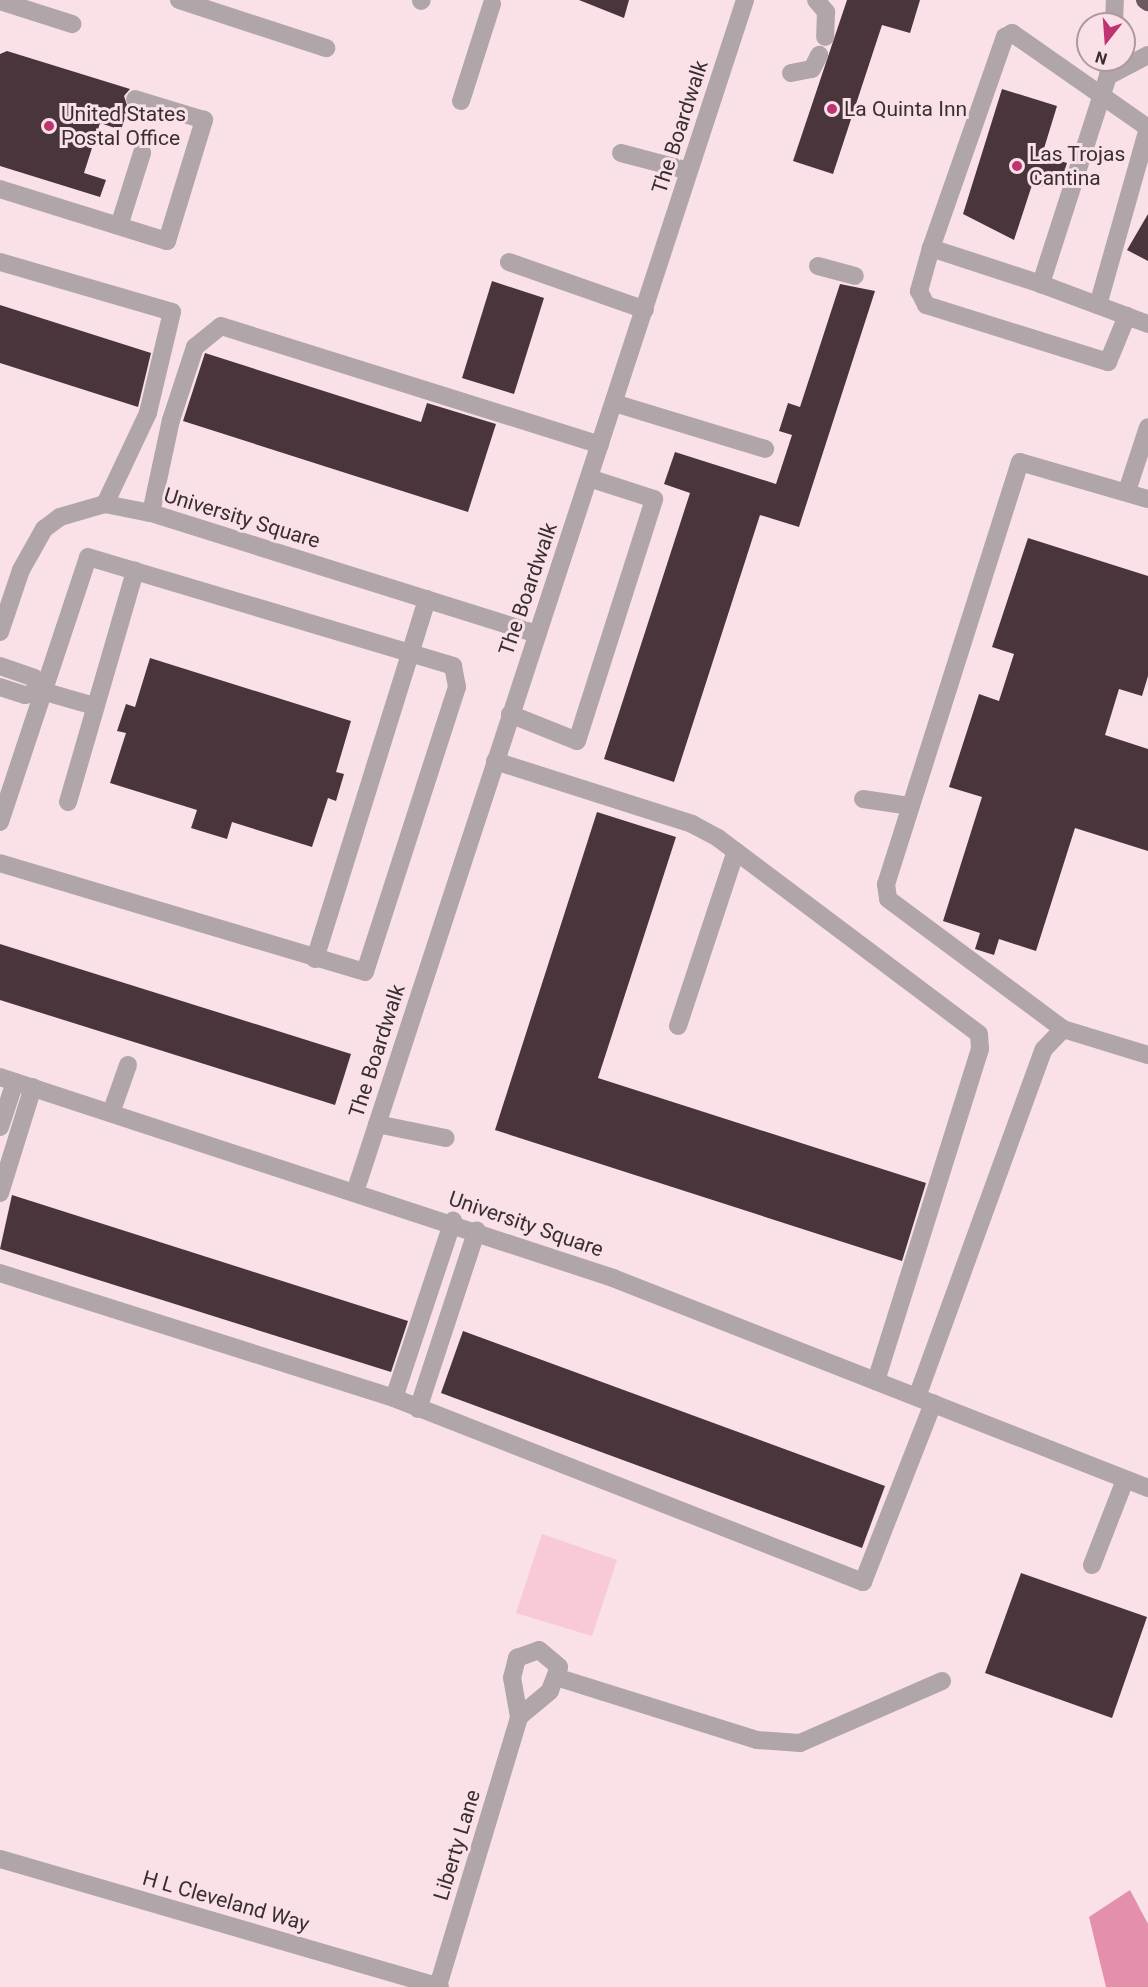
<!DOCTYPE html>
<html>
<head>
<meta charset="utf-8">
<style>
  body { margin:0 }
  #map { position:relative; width:1148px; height:1987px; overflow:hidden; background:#fae1e8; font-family:Roboto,sans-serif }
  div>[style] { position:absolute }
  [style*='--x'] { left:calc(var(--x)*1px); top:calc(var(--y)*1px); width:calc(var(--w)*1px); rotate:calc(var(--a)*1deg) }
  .green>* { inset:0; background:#f8c9d7 }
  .water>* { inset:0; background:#e48fab }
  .building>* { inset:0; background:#49353b }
  .minor>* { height:18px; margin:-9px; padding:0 9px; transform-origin:9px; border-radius:9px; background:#b0a5a8 }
  .highway>* { height:18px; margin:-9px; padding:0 9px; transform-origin:9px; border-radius:9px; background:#6f5960 }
  .dots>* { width:16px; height:16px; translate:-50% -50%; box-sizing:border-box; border:3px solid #fae1e8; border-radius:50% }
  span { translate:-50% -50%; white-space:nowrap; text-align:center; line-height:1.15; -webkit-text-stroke:6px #fae1e8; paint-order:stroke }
  .poi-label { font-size:21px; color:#392f32 }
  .left { translate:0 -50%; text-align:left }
  .street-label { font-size:21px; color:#392f32 }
  .north { position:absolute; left:1076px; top:12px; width:60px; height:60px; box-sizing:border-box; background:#fae1e8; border:2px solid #ad9a9f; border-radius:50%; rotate:197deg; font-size:16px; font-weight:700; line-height:24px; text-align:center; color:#392f32 }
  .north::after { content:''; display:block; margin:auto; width:21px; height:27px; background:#bd3470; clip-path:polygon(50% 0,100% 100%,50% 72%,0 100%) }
</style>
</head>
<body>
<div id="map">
  <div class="green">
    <i style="clip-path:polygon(542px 1534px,617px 1560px,592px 1636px,516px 1613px)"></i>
  </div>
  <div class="water">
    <i style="clip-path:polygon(1130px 1890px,1148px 1924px,1148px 1987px,1106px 1987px,1089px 1917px)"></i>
  </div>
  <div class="building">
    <i style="clip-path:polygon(579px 0,629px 0,624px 18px)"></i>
    <i style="clip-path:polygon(847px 0,920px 0,910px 33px,882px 25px,833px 174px,793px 161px)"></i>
    <i style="clip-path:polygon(7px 51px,130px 89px,124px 96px,128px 108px,121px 130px,100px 123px,84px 173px,106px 180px,100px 197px,0 166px,0 54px)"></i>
    <i style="clip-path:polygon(1002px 89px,1057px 106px,1042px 155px,1067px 163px,1059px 188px,1032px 185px,1014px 240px,963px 214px)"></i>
    <i style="clip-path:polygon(1148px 214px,1148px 261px,1127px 250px)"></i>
    <i style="clip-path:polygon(492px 281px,544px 298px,514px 394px,462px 378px)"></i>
    <i style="clip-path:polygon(840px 284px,875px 291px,799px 527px,760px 515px,674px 782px,604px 759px,690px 493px,664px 484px,675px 452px,776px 484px,792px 435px,779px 431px,788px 403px,800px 407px)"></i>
    <i style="clip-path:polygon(0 305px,151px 353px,138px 407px,0 363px)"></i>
    <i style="clip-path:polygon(205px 353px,421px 422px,427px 403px,496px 424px,468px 512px,183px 421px)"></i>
    <i style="clip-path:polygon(1028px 538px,1148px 576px,1148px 676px,1142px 696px,1119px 689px,1105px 735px,1148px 749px,1148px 851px,1075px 828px,1036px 951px,999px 939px,994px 955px,975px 949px,980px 933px,943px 921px,982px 797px,949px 787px,979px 694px,999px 701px,1014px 654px,992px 647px)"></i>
    <i style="clip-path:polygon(150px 658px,351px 721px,336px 772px,344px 774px,336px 801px,328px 798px,312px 847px,232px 822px,227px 839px,191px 828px,197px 810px,110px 783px,126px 733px,117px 731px,126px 704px,135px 707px)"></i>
    <i style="clip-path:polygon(597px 812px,676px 837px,598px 1078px,926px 1183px,902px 1261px,495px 1130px)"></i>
    <i style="clip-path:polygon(0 944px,351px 1054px,335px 1105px,0 1000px)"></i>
    <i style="clip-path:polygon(12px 1195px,408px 1321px,391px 1372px,0 1249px)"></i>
    <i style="clip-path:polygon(463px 1331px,885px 1486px,862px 1548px,441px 1393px)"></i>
    <i style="clip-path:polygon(1021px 1573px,1147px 1617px,1112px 1718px,985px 1673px)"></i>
  </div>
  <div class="minor">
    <i style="--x:179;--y:0;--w:155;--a:18.1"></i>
    <i style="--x:816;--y:0;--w:16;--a:50"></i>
    <i style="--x:826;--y:12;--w:25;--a:92"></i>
    <i style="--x:0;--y:1;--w:76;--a:17.7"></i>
    <i style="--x:421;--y:1;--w:1;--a:-45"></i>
    <i style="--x:1114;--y:24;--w:24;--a:-88"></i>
    <i style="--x:1110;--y:60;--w:16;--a:97"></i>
    <i style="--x:1108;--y:76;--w:45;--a:-27.7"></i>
    <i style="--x:791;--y:73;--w:21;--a:-11"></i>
    <i style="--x:812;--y:69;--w:16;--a:-63"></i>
    <i style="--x:1108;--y:76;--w:219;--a:107.9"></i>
    <i style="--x:1041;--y:284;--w:114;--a:20.5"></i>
    <i style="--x:461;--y:101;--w:102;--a:-72.3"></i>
    <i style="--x:621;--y:153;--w:70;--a:14.8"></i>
    <i style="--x:0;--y:189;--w:175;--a:17.3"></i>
    <i style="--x:167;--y:241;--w:127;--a:-73"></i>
    <i style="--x:204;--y:120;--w:72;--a:-163.1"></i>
    <i style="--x:119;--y:226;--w:77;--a:-72.5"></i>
    <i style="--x:931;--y:248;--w:45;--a:105.6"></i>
    <i style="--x:919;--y:291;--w:16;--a:63"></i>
    <i style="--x:926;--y:305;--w:191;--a:17.4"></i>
    <i style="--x:1108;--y:362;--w:50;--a:-67.6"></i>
    <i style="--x:0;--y:262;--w:179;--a:16.2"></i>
    <i style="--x:172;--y:312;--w:104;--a:103.4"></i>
    <i style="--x:148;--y:413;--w:101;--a:115.3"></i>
    <i style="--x:509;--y:262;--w:144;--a:19.4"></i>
    <i style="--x:818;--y:266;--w:38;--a:15"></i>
    <i style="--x:1041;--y:284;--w:116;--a:-161.9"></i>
    <i style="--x:931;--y:248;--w:224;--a:-70.7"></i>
    <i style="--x:1005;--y:37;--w:8;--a:-30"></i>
    <i style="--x:1012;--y:33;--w:166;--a:34.9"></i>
    <i style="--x:1098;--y:305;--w:184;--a:-74.2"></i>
    <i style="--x:614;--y:403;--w:158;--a:16.9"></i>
    <i style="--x:1127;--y:491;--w:67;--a:-71.8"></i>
    <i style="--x:1148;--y:499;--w:133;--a:-163.9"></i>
    <i style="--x:1020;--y:462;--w:443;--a:107.6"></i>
    <i style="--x:886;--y:884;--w:15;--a:82"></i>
    <i style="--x:888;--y:899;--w:218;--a:36.6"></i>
    <i style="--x:1063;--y:1029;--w:89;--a:17"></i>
    <i style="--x:151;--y:513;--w:95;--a:-77.9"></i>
    <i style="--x:171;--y:420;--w:77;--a:-71.8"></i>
    <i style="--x:195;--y:347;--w:33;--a:-39"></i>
    <i style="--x:221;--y:326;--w:397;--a:17.4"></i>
    <i style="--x:0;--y:632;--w:65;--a:-71.3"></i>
    <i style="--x:21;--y:570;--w:47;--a:-60.7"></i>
    <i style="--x:44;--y:529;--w:20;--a:-37"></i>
    <i style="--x:60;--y:517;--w:47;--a:-16.1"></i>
    <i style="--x:105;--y:504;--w:47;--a:11.1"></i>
    <i style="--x:151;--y:513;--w:404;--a:17.4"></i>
    <i style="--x:0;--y:666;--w:36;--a:19"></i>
    <i style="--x:34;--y:678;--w:15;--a:58"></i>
    <i style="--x:0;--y:687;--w:26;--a:18"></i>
    <i style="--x:25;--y:695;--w:17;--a:-13"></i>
    <i style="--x:42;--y:691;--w:54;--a:16.1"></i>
    <i style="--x:510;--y:714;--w:72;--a:21.9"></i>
    <i style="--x:577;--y:741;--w:254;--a:-72.3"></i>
    <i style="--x:654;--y:499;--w:68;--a:-162.1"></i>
    <i style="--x:495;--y:761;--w:207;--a:17.7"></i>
    <i style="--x:692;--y:824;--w:30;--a:28"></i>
    <i style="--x:718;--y:838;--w:326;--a:36.9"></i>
    <i style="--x:979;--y:1034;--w:15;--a:86"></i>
    <i style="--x:980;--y:1049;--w:348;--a:107.4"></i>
    <i style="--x:863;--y:799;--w:48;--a:8.5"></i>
    <i style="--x:68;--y:802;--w:241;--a:-73.8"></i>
    <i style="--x:0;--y:822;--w:279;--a:-71.6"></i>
    <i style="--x:88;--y:557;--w:381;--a:16.6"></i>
    <i style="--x:453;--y:666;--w:21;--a:79"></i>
    <i style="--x:457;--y:687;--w:299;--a:107.9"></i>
    <i style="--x:365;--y:972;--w:381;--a:-163.4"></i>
    <i style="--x:315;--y:959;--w:377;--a:-72.7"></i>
    <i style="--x:678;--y:1026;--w:184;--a:-71.7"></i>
    <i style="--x:0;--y:1077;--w:645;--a:18.15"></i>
    <i style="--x:613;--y:1278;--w:575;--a:21.43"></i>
    <i style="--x:111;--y:1113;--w:51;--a:-70.5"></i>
    <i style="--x:377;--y:1124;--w:70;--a:11.5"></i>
    <i style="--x:0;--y:1127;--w:47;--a:-71.6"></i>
    <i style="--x:355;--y:1192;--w:1254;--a:-71.88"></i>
    <i style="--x:0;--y:1193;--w:111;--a:-72.7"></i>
    <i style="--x:0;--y:1273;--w:413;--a:17.6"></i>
    <i style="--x:394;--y:1398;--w:504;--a:21.42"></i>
    <i style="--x:863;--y:1582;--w:192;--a:-68.6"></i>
    <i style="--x:917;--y:1397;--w:370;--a:-70"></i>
    <i style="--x:1044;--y:1049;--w:28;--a:-46"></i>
    <i style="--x:394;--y:1398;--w:187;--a:-71.6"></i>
    <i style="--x:418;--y:1409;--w:188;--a:-71.8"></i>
    <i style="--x:1092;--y:1565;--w:91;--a:-68.8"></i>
    <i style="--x:539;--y:1650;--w:26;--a:40"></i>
    <i style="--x:559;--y:1667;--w:26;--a:111"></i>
    <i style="--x:550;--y:1691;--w:40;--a:140"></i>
    <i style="--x:519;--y:1717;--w:40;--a:-100"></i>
    <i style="--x:512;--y:1678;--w:21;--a:-76"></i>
    <i style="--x:517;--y:1658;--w:23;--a:-20"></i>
    <i style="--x:556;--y:1677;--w:211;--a:17.4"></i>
    <i style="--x:757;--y:1740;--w:43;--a:4"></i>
    <i style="--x:800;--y:1743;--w:155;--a:-23.6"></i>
    <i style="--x:0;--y:1859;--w:458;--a:16.2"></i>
    <i style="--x:438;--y:1986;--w:281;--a:-73.2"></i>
  </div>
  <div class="highway">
    <i style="--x:1145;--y:0;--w:4;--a:34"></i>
  </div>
  <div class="dots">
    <i style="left:832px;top:109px;background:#bd3470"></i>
    <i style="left:49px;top:126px;background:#bd3470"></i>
    <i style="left:1017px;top:166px;background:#bd3470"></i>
  </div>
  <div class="poi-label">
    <span class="left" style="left:844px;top:109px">La Quinta Inn</span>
    <span class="left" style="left:61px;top:126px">United States<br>Postal Office</span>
    <span class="left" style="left:1029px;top:166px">Las Trojas<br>Cantina</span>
  </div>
  <div class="street-label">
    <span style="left:680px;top:127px;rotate:-72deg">The Boardwalk</span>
    <span style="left:242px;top:518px;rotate:17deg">University Square</span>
    <span style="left:528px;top:589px;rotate:-71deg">The Boardwalk</span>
    <span style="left:377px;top:1051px;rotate:-72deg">The Boardwalk</span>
    <span style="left:526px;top:1224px;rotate:19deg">University Square</span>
    <span style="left:457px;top:1845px;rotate:-73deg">Liberty Lane</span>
    <span style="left:226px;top:1901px;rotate:16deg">H L Cleveland Way</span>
  </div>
  <div class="north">N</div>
</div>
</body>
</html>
